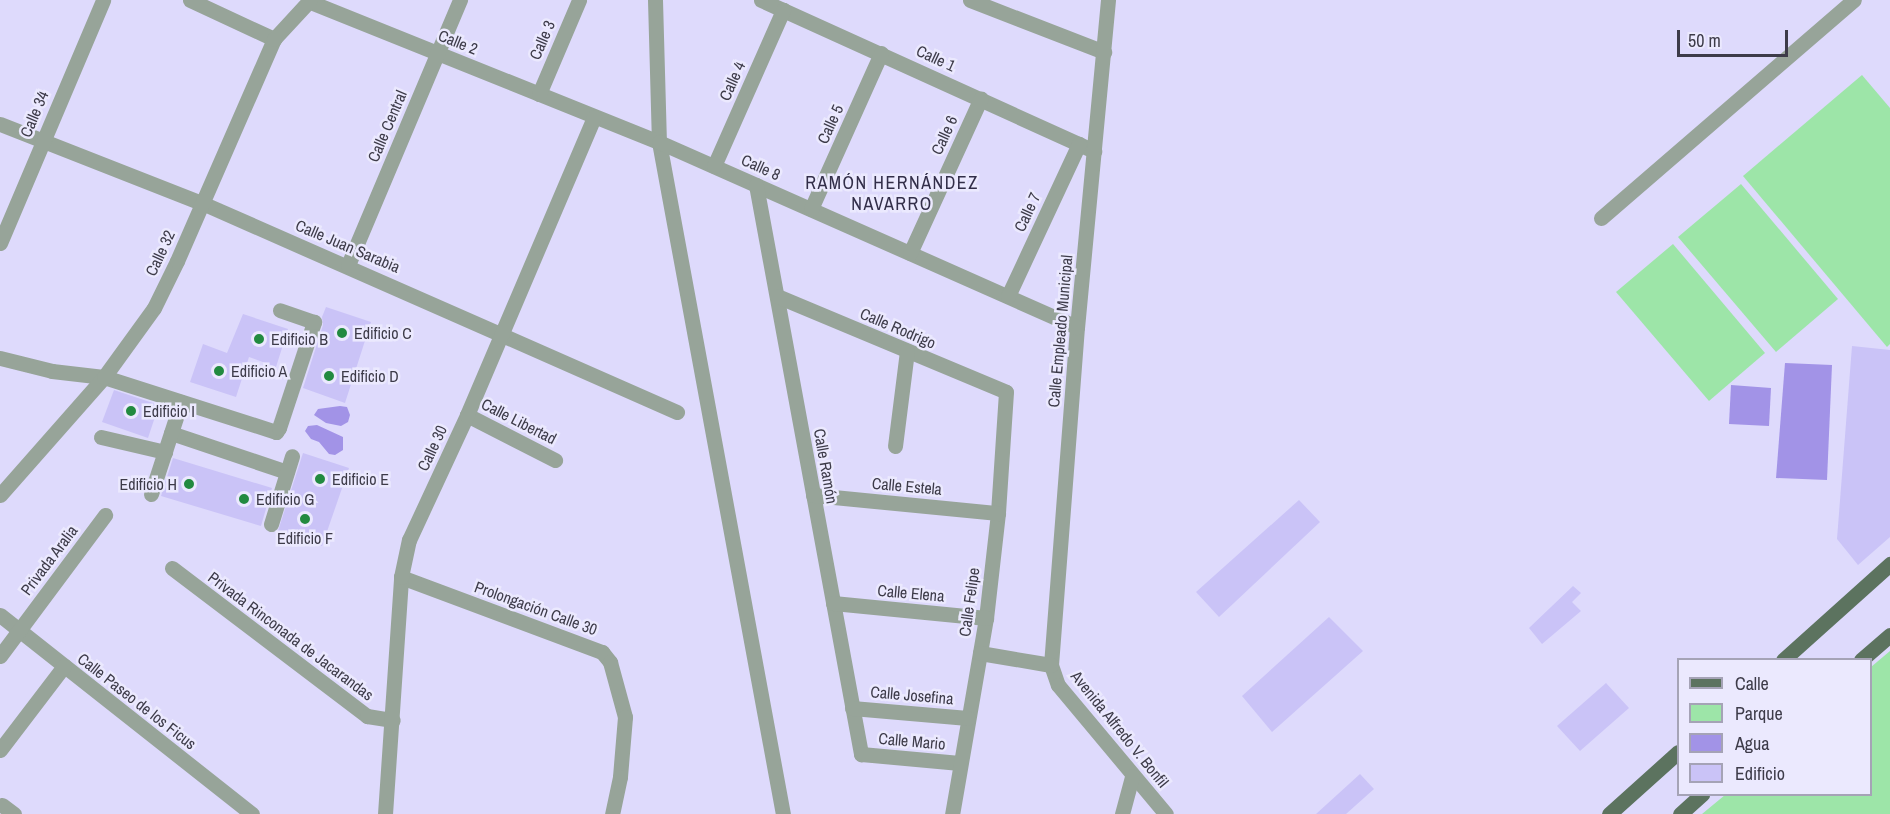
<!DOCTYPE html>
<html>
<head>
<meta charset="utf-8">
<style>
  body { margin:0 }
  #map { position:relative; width:1890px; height:814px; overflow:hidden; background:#dedafc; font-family:"Archivo Narrow",sans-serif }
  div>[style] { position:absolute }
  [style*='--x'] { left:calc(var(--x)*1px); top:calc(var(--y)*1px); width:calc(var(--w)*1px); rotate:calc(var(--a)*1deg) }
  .green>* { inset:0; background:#9de5a8 }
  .water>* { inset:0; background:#a293e7 }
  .building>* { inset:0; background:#cac3f7 }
  .minor>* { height:15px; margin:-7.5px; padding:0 7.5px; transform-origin:7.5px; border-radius:7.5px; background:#97a499 }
  .major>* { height:15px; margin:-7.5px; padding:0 7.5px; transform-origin:7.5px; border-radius:7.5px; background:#5c735f }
  .dots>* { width:16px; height:16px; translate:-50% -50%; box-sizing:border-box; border:3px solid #ebe9fe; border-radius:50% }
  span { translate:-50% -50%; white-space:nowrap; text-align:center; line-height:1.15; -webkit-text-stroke:5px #ebe9fe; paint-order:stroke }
  .street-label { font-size:16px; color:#3d3b49 }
  .poi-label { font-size:16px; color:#3d3b49 }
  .left { translate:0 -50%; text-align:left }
  .right { translate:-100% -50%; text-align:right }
  .neighbourhood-label { font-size:18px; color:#322e49; letter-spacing:1.5px }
  .legend { position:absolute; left:1677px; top:658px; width:195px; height:138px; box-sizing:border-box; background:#ebe9fe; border:2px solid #a5a3b6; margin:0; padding:8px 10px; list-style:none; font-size:18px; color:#3d3b49 }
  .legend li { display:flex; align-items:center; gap:12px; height:30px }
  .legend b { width:30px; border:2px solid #a5a3b6 }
  .scale { position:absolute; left:1677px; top:30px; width:111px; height:27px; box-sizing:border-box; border:3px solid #3d3b49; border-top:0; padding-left:8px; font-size:18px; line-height:21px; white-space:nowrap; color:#3d3b49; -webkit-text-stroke:4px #ebe9fe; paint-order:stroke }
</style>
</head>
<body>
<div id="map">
  <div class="green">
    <i style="clip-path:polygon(1862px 75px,1890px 108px,1890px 344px,1887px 347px,1743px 176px)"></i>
    <i style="clip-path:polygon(1741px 184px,1838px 299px,1776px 352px,1678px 237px)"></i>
    <i style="clip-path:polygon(1673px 244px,1765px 353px,1709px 401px,1616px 292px)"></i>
    <i style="clip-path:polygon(1890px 651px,1890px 814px,1702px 814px,1725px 795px,1870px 794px,1871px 667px)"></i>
  </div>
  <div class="water">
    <i style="clip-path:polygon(1785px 363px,1832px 365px,1827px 480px,1776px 478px)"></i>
    <i style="clip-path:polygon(1731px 385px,1771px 388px,1769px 426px,1729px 424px)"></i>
    <i style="clip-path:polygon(340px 406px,347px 407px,350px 415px,348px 422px,341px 426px,326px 423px,314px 415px,318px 409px)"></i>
    <i style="clip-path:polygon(317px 425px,343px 437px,343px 450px,335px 455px,329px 454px,319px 442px,311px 439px,305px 431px,308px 426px)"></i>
  </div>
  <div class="building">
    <i style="clip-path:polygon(326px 307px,371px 322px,345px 403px,303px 388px,323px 325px,322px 317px)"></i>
    <i style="clip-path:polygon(243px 314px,288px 329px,276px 367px,249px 357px,236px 397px,190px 382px,203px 344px,227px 353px)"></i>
    <i style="clip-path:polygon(1852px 346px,1890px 350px,1890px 537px,1858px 565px,1837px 539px)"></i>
    <i style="clip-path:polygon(114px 390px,159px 405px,148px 438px,102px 422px)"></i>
    <i style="clip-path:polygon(303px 453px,349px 468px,322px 546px,278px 531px)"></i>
    <i style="clip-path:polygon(173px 458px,272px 488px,261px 526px,161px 496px)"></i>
    <i style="clip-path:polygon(1299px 500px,1320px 522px,1219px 617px,1196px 592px)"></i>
    <i style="clip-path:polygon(1573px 586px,1581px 593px,1572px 602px,1581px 611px,1542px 644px,1529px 628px)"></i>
    <i style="clip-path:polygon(1329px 617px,1363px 651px,1272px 732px,1242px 696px)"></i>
    <i style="clip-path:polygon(1606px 683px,1629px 708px,1580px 751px,1557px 726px)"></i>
    <i style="clip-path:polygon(1360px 774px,1374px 789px,1346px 814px,1316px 814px)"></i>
  </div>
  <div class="minor">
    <i style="--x:190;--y:0;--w:93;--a:24.9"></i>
    <i style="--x:655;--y:0;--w:142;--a:88.4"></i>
    <i style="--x:659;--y:142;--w:683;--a:79.55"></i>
    <i style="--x:761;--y:0;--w:366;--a:24.4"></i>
    <i style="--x:970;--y:0;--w:144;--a:21.2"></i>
    <i style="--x:1108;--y:0;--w:328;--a:95.4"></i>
    <i style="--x:1077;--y:327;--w:339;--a:94.4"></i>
    <i style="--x:1051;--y:665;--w:21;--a:71"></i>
    <i style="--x:1058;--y:685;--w:168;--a:50.1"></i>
    <i style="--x:308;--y:1;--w:378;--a:21.9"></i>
    <i style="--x:659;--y:142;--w:457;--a:23.9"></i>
    <i style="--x:539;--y:94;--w:102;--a:-66.9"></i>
    <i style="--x:0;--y:124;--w:217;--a:21.4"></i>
    <i style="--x:202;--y:203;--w:519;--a:23.75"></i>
    <i style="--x:714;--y:166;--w:171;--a:-66.1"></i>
    <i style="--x:756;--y:185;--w:579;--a:79.54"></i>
    <i style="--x:861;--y:754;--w:99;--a:5.2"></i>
    <i style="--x:811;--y:209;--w:171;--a:-65.8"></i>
    <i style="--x:1601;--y:218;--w:334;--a:-40.8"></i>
    <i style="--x:0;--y:243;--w:264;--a:-67"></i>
    <i style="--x:910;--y:253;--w:170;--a:-65.4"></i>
    <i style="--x:348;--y:265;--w:288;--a:-67.1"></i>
    <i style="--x:777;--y:296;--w:248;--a:22.7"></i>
    <i style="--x:1006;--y:392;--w:121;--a:93.8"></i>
    <i style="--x:998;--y:513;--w:106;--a:96.5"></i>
    <i style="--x:986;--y:618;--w:199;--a:99.8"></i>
    <i style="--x:1008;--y:296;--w:168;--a:-65"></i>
    <i style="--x:0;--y:358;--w:54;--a:14"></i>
    <i style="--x:52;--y:371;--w:52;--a:6.6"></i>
    <i style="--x:104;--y:377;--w:181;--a:17.7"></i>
    <i style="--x:276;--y:432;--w:5;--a:-53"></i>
    <i style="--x:279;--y:428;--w:112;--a:-71.7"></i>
    <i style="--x:314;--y:322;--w:36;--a:-161"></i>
    <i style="--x:467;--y:415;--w:99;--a:27.1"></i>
    <i style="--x:171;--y:433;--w:122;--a:18.6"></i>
    <i style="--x:101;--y:437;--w:66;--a:13.2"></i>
    <i style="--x:895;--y:446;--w:96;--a:-82.8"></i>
    <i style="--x:151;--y:494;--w:97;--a:-71.9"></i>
    <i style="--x:0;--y:495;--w:157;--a:-48.6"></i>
    <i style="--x:104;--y:377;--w:85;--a:-54.1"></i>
    <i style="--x:154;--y:308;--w:52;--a:-63.9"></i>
    <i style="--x:177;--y:261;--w:242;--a:-66.4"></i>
    <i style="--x:274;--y:39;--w:53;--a:-47.3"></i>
    <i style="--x:813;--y:495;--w:186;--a:5.6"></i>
    <i style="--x:271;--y:524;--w:71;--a:-72.8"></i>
    <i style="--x:172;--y:568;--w:245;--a:37.2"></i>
    <i style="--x:367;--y:716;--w:26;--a:9"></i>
    <i style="--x:401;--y:577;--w:215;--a:20.5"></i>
    <i style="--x:602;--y:652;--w:13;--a:51"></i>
    <i style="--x:610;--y:662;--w:57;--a:74.7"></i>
    <i style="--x:625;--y:717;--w:60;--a:94.8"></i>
    <i style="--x:620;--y:777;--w:38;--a:102"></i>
    <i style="--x:833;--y:603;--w:154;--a:5.6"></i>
    <i style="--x:0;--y:615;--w:321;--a:38.3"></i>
    <i style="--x:980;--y:653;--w:72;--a:9.6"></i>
    <i style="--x:0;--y:656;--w:176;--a:-53.3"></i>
    <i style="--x:852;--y:708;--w:116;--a:4.9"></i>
    <i style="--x:0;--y:750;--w:106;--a:-52.7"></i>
    <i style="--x:2;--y:805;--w:15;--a:37"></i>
    <i style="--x:385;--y:814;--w:238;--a:-86.1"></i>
    <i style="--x:401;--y:577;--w:38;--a:-78"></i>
    <i style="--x:409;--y:540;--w:138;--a:-65.1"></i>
    <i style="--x:467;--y:415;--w:324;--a:-66.9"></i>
    <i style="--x:1122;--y:814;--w:39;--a:-75"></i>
  </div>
  <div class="major">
    <i style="--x:1783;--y:660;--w:144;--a:-41.9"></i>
    <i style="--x:1861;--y:660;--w:38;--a:-41"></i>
    <i style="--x:1609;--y:814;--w:93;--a:-41.9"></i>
    <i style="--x:1680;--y:814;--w:30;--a:-42"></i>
  </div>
  <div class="dots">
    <i style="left:342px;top:333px;background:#228a40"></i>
    <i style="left:259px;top:339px;background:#228a40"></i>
    <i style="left:219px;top:371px;background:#228a40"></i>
    <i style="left:329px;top:376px;background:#228a40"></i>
    <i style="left:131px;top:411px;background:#228a40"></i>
    <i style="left:320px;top:479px;background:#228a40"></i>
    <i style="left:189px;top:484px;background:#228a40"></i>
    <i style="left:244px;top:499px;background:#228a40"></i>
    <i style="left:305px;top:519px;background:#228a40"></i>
  </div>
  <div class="street-label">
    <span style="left:542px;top:40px;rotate:-67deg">Calle 3</span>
    <span style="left:458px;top:42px;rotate:22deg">Calle 2</span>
    <span style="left:936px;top:58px;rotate:25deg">Calle 1</span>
    <span style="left:732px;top:81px;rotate:-66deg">Calle 4</span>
    <span style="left:34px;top:114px;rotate:-67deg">Calle 34</span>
    <span style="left:830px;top:124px;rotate:-66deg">Calle 5</span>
    <span style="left:387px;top:126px;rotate:-67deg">Calle Central</span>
    <span style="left:944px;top:135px;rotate:-65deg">Calle 6</span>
    <span style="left:761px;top:167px;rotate:24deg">Calle 8</span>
    <span style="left:1027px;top:212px;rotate:-65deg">Calle 7</span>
    <span style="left:348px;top:246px;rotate:23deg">Calle Juan Sarabia</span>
    <span style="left:160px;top:253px;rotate:-65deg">Calle 32</span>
    <span style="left:898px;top:328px;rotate:23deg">Calle Rodrigo</span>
    <span style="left:1060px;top:331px;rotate:-85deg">Calle Empleado Municipal</span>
    <span style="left:519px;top:421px;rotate:27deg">Calle Libertad</span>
    <span style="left:432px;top:448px;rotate:-65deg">Calle 30</span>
    <span style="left:826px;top:466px;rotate:80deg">Calle Ramón</span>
    <span style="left:907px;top:486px;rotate:5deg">Calle Estela</span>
    <span style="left:49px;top:560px;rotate:-53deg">Privada Aralia</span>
    <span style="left:911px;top:593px;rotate:5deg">Calle Elena</span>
    <span style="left:969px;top:602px;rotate:-82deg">Calle Felipe</span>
    <span style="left:536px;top:608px;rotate:20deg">Prolongación Calle 30</span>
    <span style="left:291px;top:636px;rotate:37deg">Privada Rinconada de Jacarandas</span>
    <span style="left:912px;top:695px;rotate:5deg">Calle Josefina</span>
    <span style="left:137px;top:701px;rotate:38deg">Calle Paseo de los Ficus</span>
    <span style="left:1120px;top:729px;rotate:51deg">Avenida Alfredo V. Bonfil</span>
    <span style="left:912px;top:741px;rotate:5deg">Calle Mario</span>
  </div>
  <div class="poi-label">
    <span class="left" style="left:354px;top:333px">Edificio C</span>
    <span class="left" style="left:271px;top:339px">Edificio B</span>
    <span class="left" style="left:231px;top:371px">Edificio A</span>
    <span class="left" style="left:341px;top:376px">Edificio D</span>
    <span class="left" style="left:143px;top:411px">Edificio I</span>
    <span class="left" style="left:332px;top:479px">Edificio E</span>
    <span class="right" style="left:177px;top:484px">Edificio H</span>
    <span class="left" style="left:256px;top:499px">Edificio G</span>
    <span style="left:305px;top:538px">Edificio F</span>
  </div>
  <div class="neighbourhood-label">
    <span style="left:892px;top:194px">RAMÓN HERNÁNDEZ<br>NAVARRO</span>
  </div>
  <ul class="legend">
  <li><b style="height:8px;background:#5c735f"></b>Calle</li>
  <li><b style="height:16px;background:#9de5a8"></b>Parque</li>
  <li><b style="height:16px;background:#a293e7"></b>Agua</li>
  <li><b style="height:16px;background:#cac3f7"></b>Edificio</li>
  </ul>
  <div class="scale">50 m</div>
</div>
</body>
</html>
